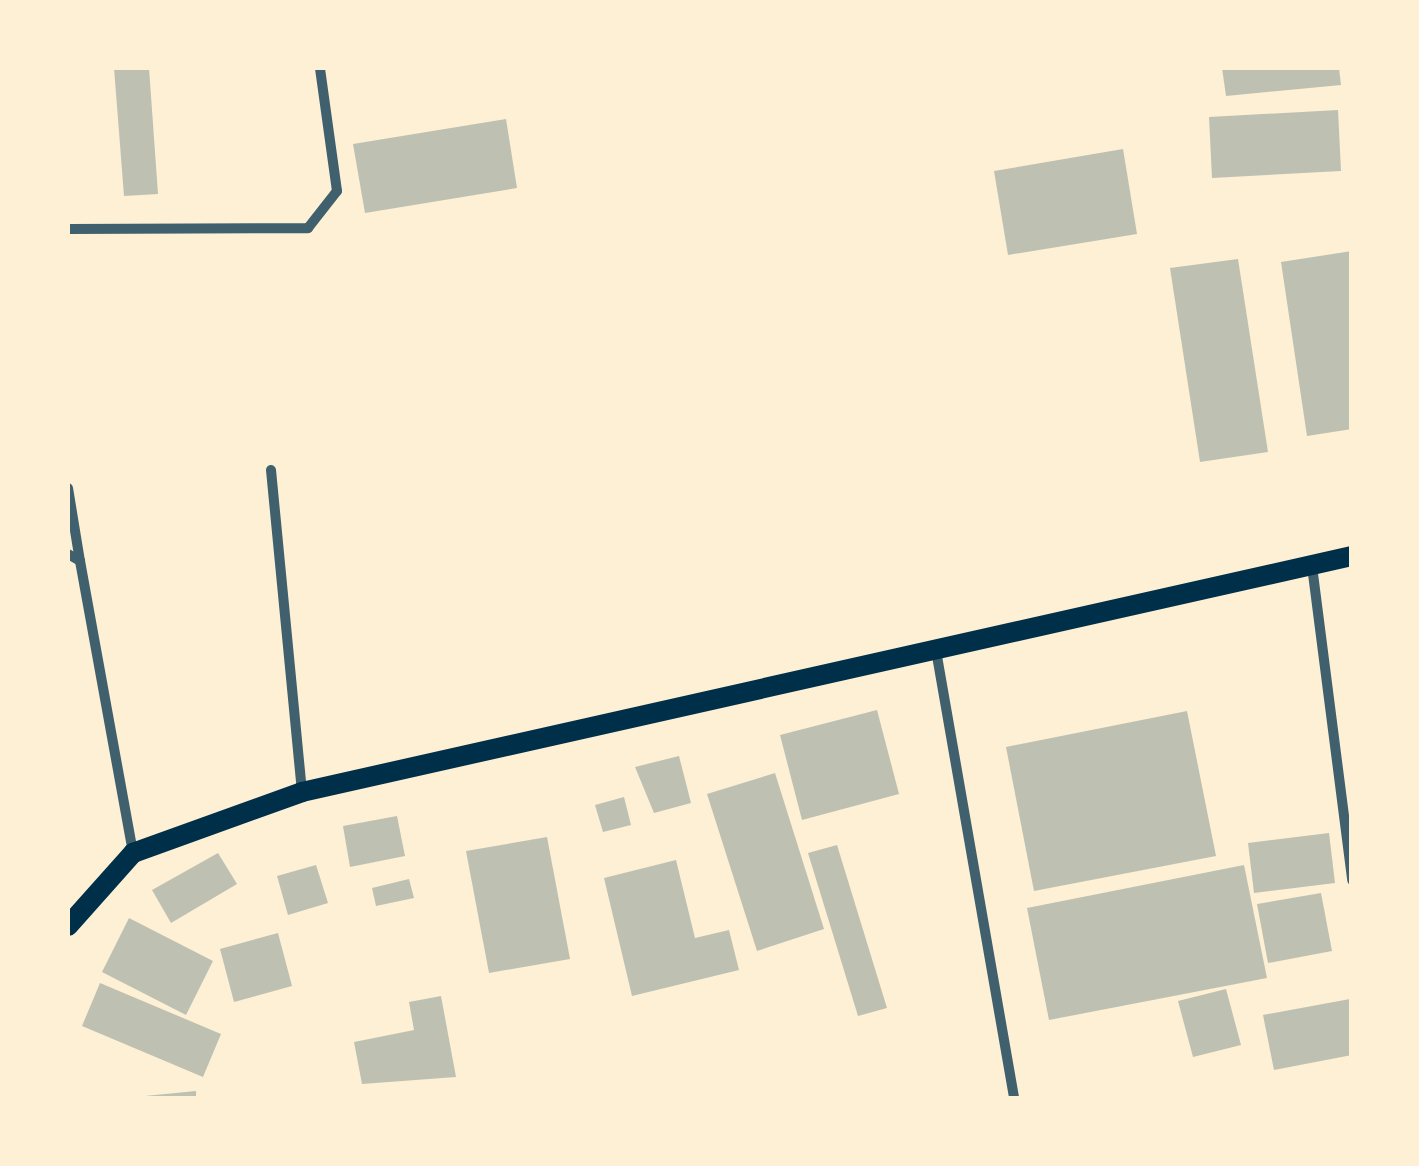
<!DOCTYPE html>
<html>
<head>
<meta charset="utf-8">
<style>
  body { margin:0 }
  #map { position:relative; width:1419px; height:1166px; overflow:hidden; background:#fdf0d5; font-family:"PT Sans",sans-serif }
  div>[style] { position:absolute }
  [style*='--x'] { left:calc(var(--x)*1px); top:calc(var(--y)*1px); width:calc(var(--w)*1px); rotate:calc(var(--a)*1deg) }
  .building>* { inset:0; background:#bec0b2 }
  .minor>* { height:10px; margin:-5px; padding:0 5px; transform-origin:5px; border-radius:5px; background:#3f606c }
  .secondary>* { height:20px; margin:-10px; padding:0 10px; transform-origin:10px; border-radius:10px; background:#003049 }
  span { translate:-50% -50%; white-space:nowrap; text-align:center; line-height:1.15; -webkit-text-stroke:10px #fdf0d5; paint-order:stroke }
  .frame { position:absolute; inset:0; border:70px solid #fdf0d5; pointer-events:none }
</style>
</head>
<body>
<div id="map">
  <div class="building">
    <i style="clip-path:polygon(114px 68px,149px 68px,158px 194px,124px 196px)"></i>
    <i style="clip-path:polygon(1222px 68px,1339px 68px,1341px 85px,1226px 96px)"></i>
    <i style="clip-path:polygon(1338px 110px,1341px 171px,1212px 178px,1209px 117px)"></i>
    <i style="clip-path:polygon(506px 119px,517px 188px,365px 213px,353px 144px)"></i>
    <i style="clip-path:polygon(1123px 149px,1137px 234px,1008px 255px,994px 171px)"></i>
    <i style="clip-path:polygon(1352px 251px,1352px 429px,1307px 436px,1281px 262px)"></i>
    <i style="clip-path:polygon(1238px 259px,1268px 452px,1200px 462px,1170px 268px)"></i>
    <i style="clip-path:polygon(877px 710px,899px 794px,802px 820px,780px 735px)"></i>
    <i style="clip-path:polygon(1187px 711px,1216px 856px,1034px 891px,1006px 747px)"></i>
    <i style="clip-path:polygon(679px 756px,691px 803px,654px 813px,635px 767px)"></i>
    <i style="clip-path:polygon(775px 773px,824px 929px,757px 951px,707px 794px)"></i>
    <i style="clip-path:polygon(624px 797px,631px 825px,603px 832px,595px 805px)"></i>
    <i style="clip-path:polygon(397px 816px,405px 856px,350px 867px,343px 826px)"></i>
    <i style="clip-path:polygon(1329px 833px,1335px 883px,1254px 893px,1248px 843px)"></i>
    <i style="clip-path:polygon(547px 837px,570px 959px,489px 973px,466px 851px)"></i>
    <i style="clip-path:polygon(837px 845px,887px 1008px,858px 1016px,808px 853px)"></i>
    <i style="clip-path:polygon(218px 853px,237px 884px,171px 923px,152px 890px)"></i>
    <i style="clip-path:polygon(676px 860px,695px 938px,729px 930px,739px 970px,632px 996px,604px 878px)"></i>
    <i style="clip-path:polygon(316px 865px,328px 903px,288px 915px,277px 876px)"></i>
    <i style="clip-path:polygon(1244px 865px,1267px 978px,1049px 1020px,1027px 908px)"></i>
    <i style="clip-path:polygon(409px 879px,414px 898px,376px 906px,372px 888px)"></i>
    <i style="clip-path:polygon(1321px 893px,1332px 951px,1268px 963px,1257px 904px)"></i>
    <i style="clip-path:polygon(129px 918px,213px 961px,186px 1015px,102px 972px)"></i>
    <i style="clip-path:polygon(278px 933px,292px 986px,234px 1002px,220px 949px)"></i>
    <i style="clip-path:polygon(100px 983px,221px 1034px,203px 1077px,82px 1026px)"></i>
    <i style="clip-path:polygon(1226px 989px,1241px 1045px,1193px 1057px,1178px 1001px)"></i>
    <i style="clip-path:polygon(441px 996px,456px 1077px,362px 1084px,354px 1042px,414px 1030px,409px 1002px)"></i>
    <i style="clip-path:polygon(1350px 999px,1352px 1055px,1274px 1070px,1263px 1015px)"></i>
    <i style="clip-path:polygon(196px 1091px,196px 1098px,145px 1098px,145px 1096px)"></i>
  </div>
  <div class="minor">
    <i style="--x:68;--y:229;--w:240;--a:-0.2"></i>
    <i style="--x:308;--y:228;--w:47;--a:-51.9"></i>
    <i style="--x:337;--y:191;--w:124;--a:-97.9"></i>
    <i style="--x:271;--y:470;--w:323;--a:84.5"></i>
    <i style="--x:68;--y:488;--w:74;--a:80.7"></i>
    <i style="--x:68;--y:554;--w:14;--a:30"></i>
    <i style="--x:80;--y:561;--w:297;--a:79.7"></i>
    <i style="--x:1312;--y:566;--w:317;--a:82.7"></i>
    <i style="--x:937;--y:656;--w:449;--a:80.1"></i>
  </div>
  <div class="secondary">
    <i style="--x:68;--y:926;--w:98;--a:-48.3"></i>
    <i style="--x:133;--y:853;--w:180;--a:-19.8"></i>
    <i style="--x:302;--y:792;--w:1076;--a:-12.67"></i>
  </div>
  <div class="frame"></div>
</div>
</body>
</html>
